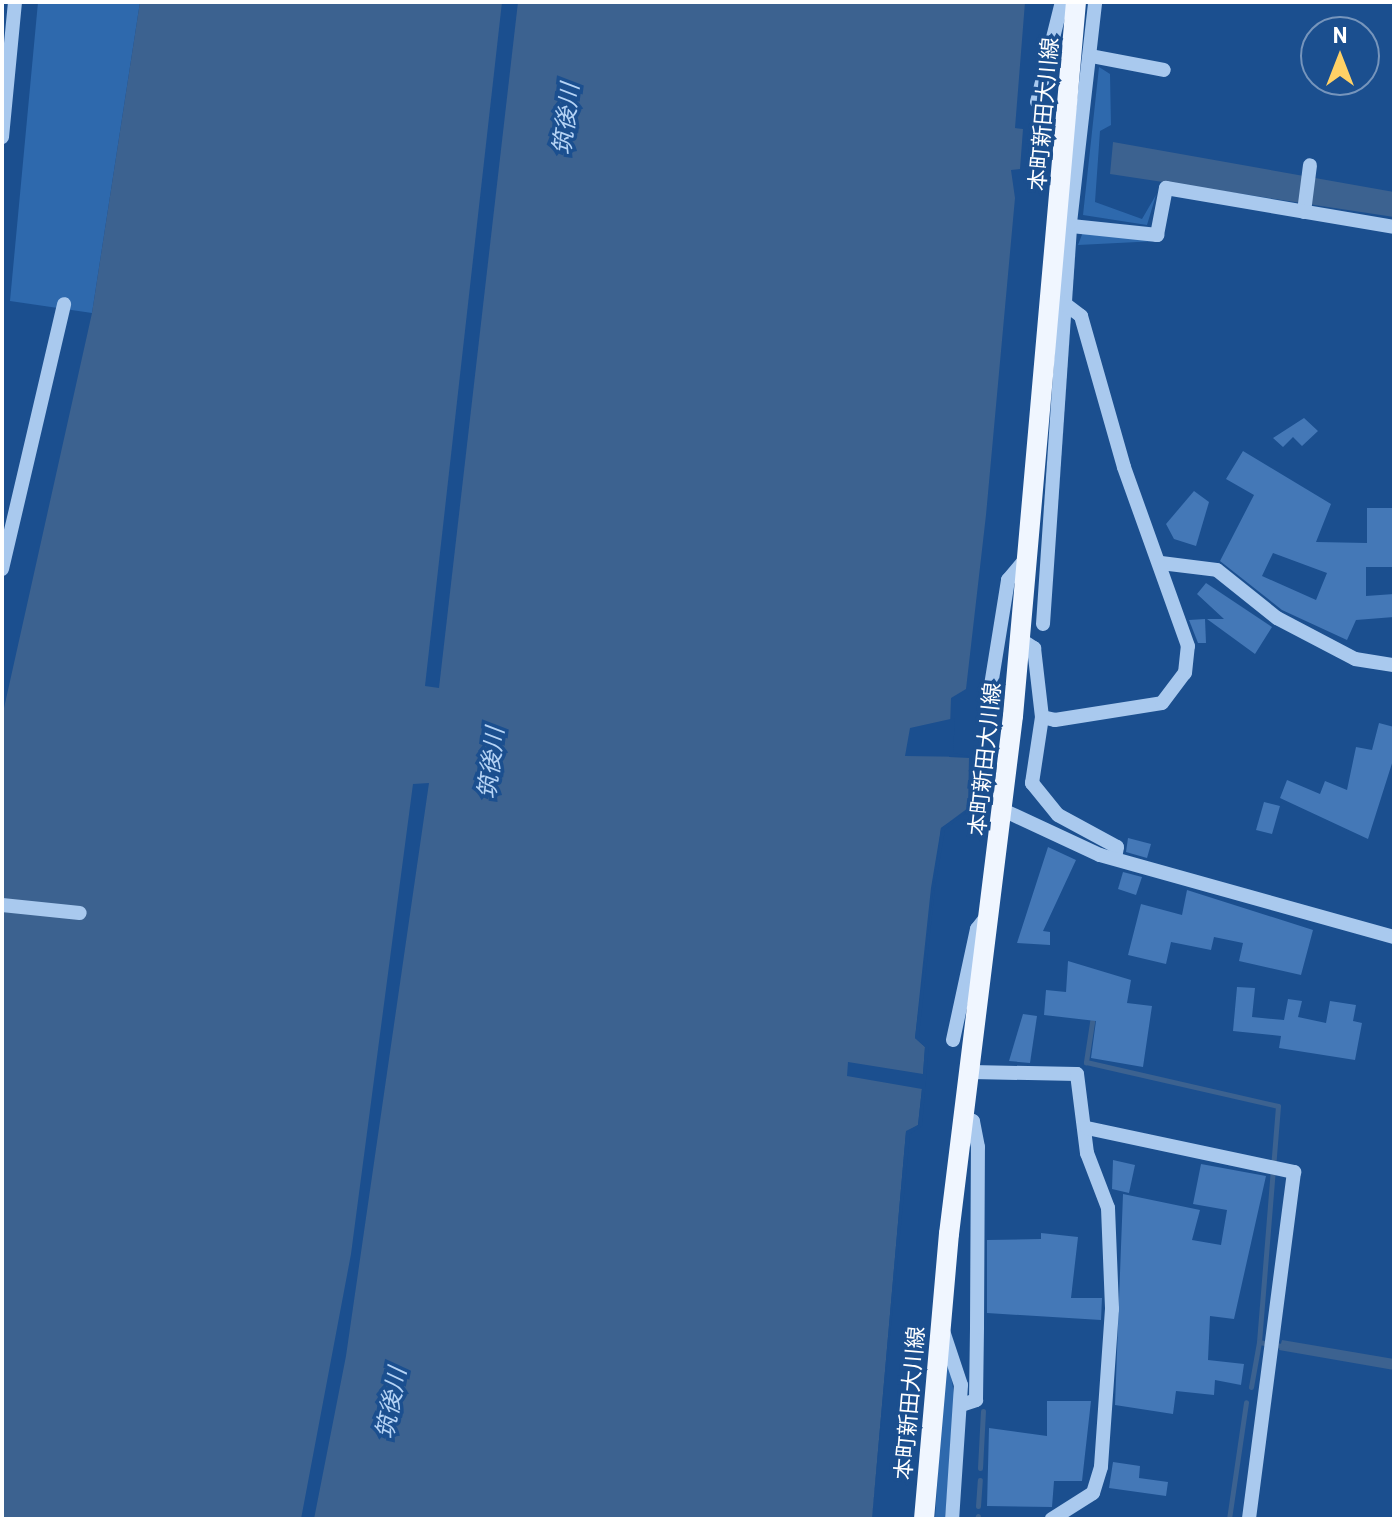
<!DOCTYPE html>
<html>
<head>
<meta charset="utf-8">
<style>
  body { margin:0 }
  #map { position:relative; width:1396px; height:1521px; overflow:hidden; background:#1b4f8f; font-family:Barlow,"Noto Sans JP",sans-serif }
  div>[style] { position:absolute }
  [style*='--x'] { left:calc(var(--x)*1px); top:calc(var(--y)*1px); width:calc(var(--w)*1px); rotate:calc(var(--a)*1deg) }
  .green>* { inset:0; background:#2e69ad }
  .water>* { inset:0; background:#3c6290 }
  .pier>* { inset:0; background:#1b4f8f }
  .stream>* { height:5px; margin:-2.5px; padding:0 2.5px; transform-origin:2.5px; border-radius:2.5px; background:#3c6290 }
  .building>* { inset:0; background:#4478b7 }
  .minor>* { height:14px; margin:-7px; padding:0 7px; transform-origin:7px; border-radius:7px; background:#a9c9ee }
  .major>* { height:20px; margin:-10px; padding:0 10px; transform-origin:10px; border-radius:10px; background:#f0f6ff }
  span { translate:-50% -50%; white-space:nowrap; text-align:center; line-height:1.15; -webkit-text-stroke:7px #1b4f8f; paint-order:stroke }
  .street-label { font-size:22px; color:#fff }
  .water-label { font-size:24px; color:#b5d3f5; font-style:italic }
  .frame { position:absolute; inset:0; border:4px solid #fff; pointer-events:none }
  .north { position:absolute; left:1300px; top:16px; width:80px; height:80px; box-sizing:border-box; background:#1b4f8f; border:2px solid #7695bc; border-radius:50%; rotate:0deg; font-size:22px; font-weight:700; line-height:32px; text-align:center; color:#fff }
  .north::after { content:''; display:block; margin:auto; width:28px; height:36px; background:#ffd166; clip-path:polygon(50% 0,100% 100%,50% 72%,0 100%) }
</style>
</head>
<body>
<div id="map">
  <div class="green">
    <i style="clip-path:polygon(38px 2px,140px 2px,92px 313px,10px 301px)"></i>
    <i style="clip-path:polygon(1099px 67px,1110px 74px,1111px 125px,1100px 131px,1095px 202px,1142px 219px,1156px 195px,1147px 225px,1083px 215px)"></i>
    <i style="clip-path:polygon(1083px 232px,1157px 241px,1078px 245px)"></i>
    <i style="clip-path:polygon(946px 1343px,955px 1401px,945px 1519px,935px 1519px)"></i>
  </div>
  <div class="water">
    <i style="clip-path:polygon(140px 2px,1025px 2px,1015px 128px,1023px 129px,1020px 169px,1011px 170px,1015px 198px,986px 515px,966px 689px,951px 698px,949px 757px,969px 758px,968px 808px,941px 828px,931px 888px,915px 1038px,925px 1047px,922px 1088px,918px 1125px,906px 1132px,872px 1519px,2px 1519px,2px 717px,92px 313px)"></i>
    <i style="clip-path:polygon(1113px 142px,1394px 192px,1394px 217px,1110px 174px)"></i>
    <i style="clip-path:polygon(1282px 1340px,1394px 1359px,1394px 1370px,1279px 1350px)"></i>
  </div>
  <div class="pier">
    <i style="clip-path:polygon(502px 2px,518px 2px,439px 688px,425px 686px)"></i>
    <i style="clip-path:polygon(955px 718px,953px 753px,973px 757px,905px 756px,910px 728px)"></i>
    <i style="clip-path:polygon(429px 783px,346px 1356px,314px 1519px,301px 1519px,351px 1254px,413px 784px)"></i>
    <i style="clip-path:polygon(972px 808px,945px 830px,935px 888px,919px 1036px,929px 1046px,922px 1126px,910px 1134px,872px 1519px,906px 1131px,918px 1125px,922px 1089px,847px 1076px,848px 1062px,923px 1074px,925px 1047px,915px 1038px,941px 828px)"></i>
  </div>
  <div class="stream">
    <i style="--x:1093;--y:1016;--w:47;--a:98.7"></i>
    <i style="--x:1086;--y:1062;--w:197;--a:12.9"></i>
    <i style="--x:1278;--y:1106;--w:237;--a:94.6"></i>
    <i style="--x:1259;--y:1342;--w:28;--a:10"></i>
    <i style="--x:1251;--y:1387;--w:46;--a:-79.9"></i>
    <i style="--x:980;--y:1468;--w:57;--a:-87"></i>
    <i style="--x:978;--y:1506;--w:26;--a:-86"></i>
    <i style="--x:977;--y:1519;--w:3;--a:-72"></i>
    <i style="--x:1229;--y:1519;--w:118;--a:-81.7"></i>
  </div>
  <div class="building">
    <i style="clip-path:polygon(1304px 418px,1318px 431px,1302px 446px,1293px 437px,1283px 447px,1273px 438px)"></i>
    <i style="clip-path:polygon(evenodd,1243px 451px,1331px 504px,1316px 542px,1367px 543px,1367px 508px,1394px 508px,1394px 567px,1366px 567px,1366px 596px,1394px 594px,1394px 617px,1356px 620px,1347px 640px,1282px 610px,1220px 561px,1254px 495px,1226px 479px,1243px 451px,1273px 553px,1327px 573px,1316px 600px,1262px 576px,1273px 553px)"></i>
    <i style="clip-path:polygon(1194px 491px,1209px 502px,1196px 546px,1174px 539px,1166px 524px)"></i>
    <i style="clip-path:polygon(1206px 583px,1272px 627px,1255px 654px,1207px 619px,1224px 619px,1197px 594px)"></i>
    <i style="clip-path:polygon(1205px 619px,1206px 643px,1198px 643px,1189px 620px)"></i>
    <i style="clip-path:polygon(1379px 723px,1394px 727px,1394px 757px,1368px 839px,1280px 798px,1287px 780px,1320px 794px,1325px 781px,1347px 790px,1356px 747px,1372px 750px)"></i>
    <i style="clip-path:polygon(1264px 802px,1280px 806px,1272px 834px,1256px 830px)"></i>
    <i style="clip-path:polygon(1128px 838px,1151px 844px,1147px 858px,1126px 852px)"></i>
    <i style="clip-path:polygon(1048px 847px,1076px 860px,1043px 931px,1050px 932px,1050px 945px,1017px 943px)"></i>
    <i style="clip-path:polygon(1123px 872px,1142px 877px,1136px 895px,1118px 889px)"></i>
    <i style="clip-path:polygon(1187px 890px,1313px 930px,1301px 975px,1239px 961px,1243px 943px,1214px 937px,1211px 950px,1171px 942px,1166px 964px,1128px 955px,1141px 904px,1182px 915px)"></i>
    <i style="clip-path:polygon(1068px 961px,1131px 980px,1127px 1003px,1152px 1006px,1143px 1067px,1091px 1058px,1096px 1021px,1044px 1015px,1046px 990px,1066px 992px)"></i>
    <i style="clip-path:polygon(1237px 987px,1255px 988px,1252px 1017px,1284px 1020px,1288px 999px,1302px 1001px,1298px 1017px,1326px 1023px,1330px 1001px,1356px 1005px,1353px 1021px,1362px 1023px,1355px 1060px,1279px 1048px,1281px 1036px,1233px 1031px)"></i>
    <i style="clip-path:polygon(1023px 1014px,1037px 1016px,1030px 1063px,1009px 1061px)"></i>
    <i style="clip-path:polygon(1113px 1160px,1135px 1165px,1129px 1193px,1112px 1189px)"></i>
    <i style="clip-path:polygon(1201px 1164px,1266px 1176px,1234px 1319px,1210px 1316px,1208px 1360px,1244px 1364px,1241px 1385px,1215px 1380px,1214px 1395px,1176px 1391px,1173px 1414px,1115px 1405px,1123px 1194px,1200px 1210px,1192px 1240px,1221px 1245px,1227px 1210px,1193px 1204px)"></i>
    <i style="clip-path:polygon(1041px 1233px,1078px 1237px,1071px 1298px,1102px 1298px,1101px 1320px,987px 1313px,987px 1240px,1041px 1239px)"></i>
    <i style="clip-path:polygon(1047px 1401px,1091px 1401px,1082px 1481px,1054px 1481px,1052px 1507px,987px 1506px,989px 1428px,1047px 1436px)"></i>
    <i style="clip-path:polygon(1113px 1462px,1140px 1466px,1139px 1478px,1168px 1482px,1166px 1496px,1109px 1488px)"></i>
  </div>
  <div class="minor">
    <i style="--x:1091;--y:56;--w:74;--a:10.9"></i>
    <i style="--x:1037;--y:102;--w:103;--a:-76"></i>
    <i style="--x:2;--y:137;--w:136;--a:-84.5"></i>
    <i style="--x:1304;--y:212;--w:47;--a:-82.7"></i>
    <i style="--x:1062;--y:225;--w:96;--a:6"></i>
    <i style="--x:1157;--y:235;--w:48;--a:-79.2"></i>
    <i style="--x:1166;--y:188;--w:231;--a:9.7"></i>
    <i style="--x:1161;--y:563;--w:56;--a:7.1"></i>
    <i style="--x:1217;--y:570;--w:77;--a:38.7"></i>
    <i style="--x:1277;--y:618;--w:88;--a:27.7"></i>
    <i style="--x:1355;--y:659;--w:39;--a:9"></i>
    <i style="--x:2;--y:569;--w:272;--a:-76.8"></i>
    <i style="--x:1043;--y:624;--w:402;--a:-86.1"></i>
    <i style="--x:1070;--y:223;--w:222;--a:-83.5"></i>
    <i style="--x:1020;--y:639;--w:17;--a:33"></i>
    <i style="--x:1034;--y:648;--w:69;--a:83.4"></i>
    <i style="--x:1042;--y:717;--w:13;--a:13"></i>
    <i style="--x:1055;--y:720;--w:108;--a:-9"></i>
    <i style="--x:1162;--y:703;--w:38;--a:-53"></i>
    <i style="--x:1185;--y:673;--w:27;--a:-84"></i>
    <i style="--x:1188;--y:646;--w:190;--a:-109.7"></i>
    <i style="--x:1124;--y:467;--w:157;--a:-105.9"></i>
    <i style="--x:1081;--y:316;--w:38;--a:-143"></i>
    <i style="--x:987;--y:710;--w:132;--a:-80.8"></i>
    <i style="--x:1008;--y:580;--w:26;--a:-50"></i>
    <i style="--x:1042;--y:717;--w:67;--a:98.6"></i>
    <i style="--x:1032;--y:783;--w:41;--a:50.9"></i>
    <i style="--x:1058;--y:815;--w:67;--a:28.5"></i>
    <i style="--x:1117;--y:847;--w:11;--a:100"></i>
    <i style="--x:1003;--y:810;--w:107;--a:24.9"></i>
    <i style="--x:1100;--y:855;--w:305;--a:15.6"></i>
    <i style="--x:2;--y:905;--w:78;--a:5.9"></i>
    <i style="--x:953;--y:1040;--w:114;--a:-77.8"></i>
    <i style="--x:977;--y:929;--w:16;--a:-52"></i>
    <i style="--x:972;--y:1072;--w:105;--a:1.1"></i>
    <i style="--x:1077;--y:1074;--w:80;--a:82.8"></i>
    <i style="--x:1087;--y:1153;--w:59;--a:69.1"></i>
    <i style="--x:1108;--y:1208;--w:101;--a:87.7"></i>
    <i style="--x:1112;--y:1309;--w:158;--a:94"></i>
    <i style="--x:1101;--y:1467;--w:27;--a:107"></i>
    <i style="--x:1093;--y:1493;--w:49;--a:147.6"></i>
    <i style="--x:1087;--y:1128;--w:212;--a:12"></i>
    <i style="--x:1294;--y:1172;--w:350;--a:97.4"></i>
    <i style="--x:941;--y:1325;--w:63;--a:71.6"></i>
    <i style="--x:961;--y:1385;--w:134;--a:93.8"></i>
    <i style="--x:961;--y:1405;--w:16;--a:-18"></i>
    <i style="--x:976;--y:1400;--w:73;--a:-89.2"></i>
    <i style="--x:977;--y:1327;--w:180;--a:-89.7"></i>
    <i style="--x:978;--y:1147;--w:26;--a:-101"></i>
    <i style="--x:973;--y:1121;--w:9;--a:-159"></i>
  </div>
  <div class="major">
    <i style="--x:924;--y:1519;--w:286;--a:-85"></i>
    <i style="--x:949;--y:1234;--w:522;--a:-82.96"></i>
    <i style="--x:1013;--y:716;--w:717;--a:-84.96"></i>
  </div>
  <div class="street-label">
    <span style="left:1043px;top:114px;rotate:-85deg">本町新田大川線</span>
    <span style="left:984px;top:759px;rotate:-84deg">本町新田大川線</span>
    <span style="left:909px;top:1403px;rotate:-85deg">本町新田大川線</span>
  </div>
  <div class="water-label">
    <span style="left:565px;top:119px;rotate:-83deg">筑後川</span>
    <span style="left:490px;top:763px;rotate:-83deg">筑後川</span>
    <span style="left:390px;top:1403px;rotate:-79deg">筑後川</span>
  </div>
  <div class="frame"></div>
  <div class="north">N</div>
</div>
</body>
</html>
